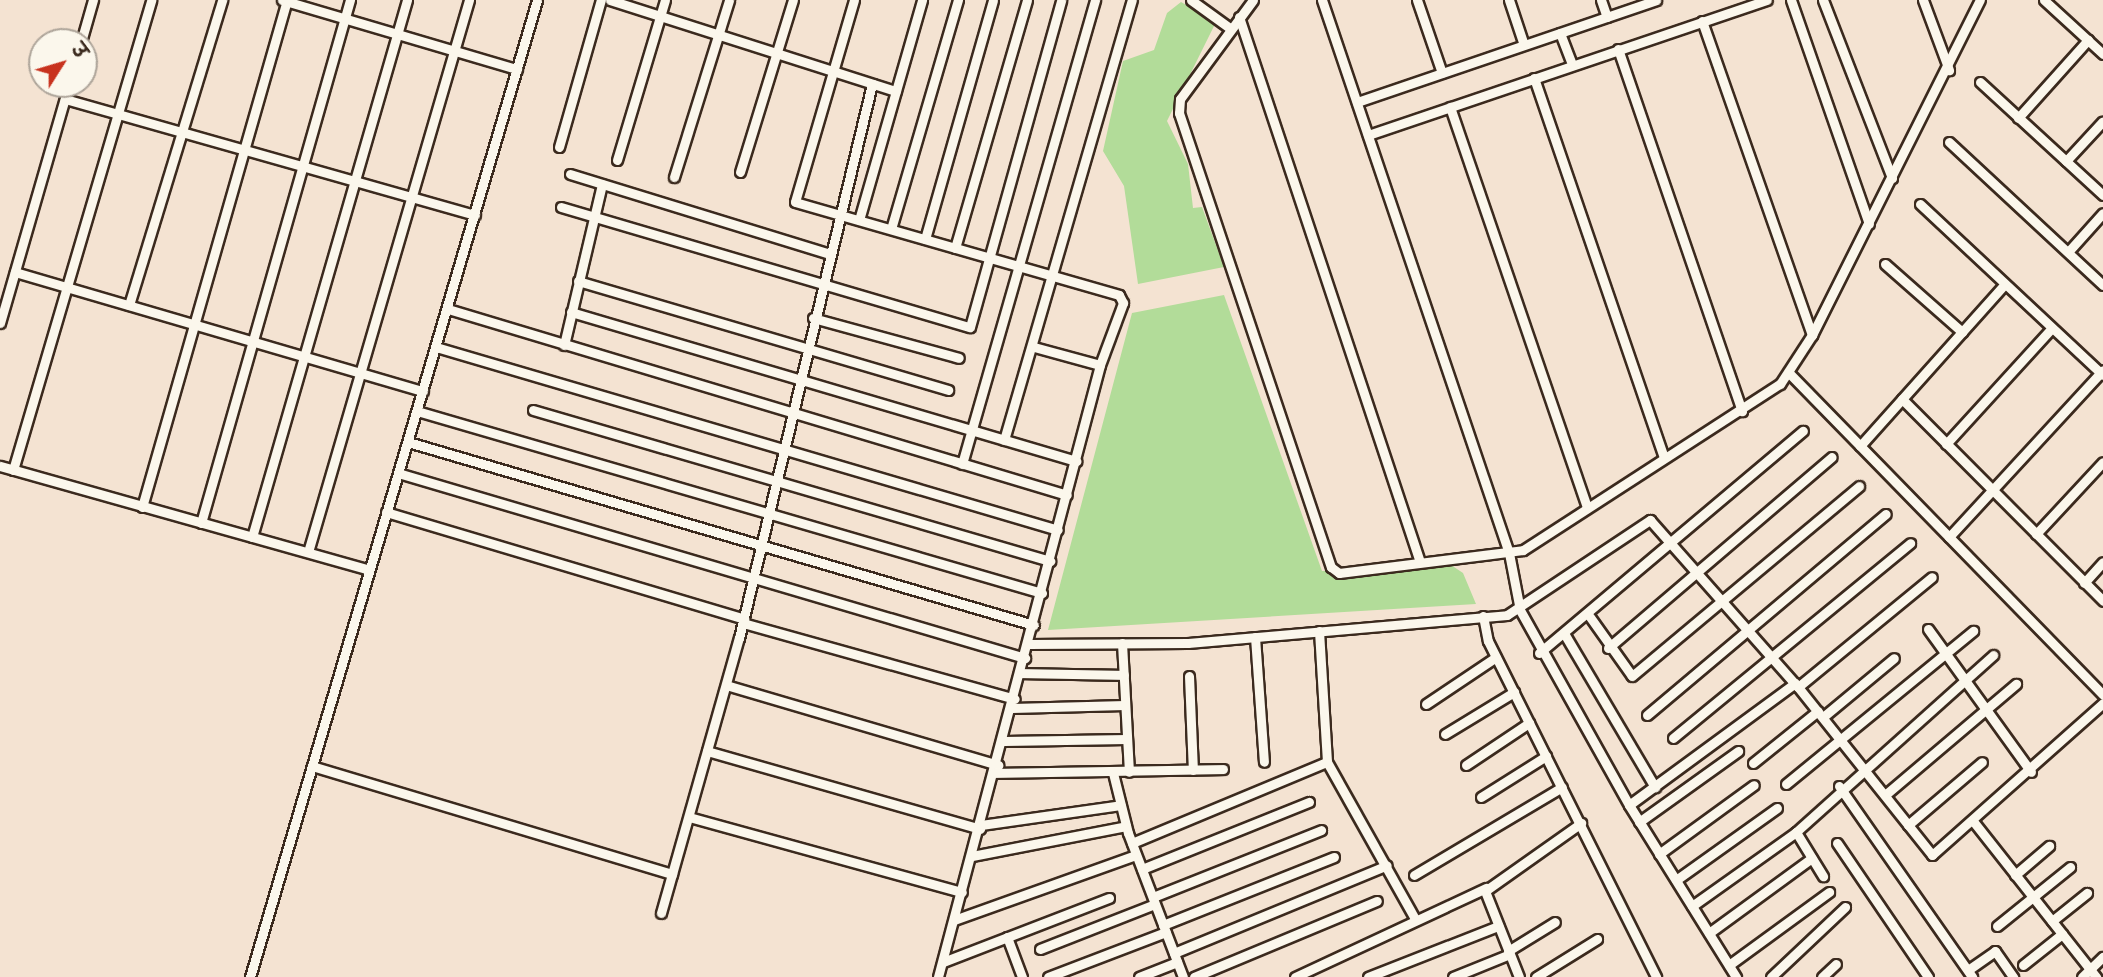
<!DOCTYPE html>
<html>
<head>
<meta charset="utf-8">
<style>
  body { margin:0 }
  #map { position:relative; width:2103px; height:977px; overflow:hidden; background:#f4e3d2; font-family:"Architects Daughter","Playpen Sans Deva",sans-serif }
  div>[style] { position:absolute }
  [style*='--x'] { left:calc(var(--x)*1px); top:calc(var(--y)*1px); width:calc(var(--w)*1px); rotate:calc(var(--a)*1deg) }
  .green>* { inset:0; background:#b2dc99 }
  .roads { filter:drop-shadow(2px 0 #3b2a1e) drop-shadow(-2px 0 #3b2a1e) drop-shadow(0 2px #3b2a1e) drop-shadow(0 -2px #3b2a1e) }
  .minor>* { height:9px; margin:-4.5px; padding:0 4.5px; transform-origin:4.5px; border-radius:4.5px; background:#fbf7ec }
  span { translate:-50% -50%; white-space:nowrap; text-align:center; line-height:1.15; -webkit-text-stroke:5px #fbf7ec; paint-order:stroke }
  .north { position:absolute; left:28px; top:28px; width:70px; height:70px; box-sizing:border-box; background:#fbf7ec; border:2px solid #aea59a; border-radius:50%; rotate:53deg; font-size:19px; font-weight:700; line-height:28px; text-align:center; color:#3b2a1e }
  .north::after { content:''; display:block; margin:auto; width:24px; height:32px; background:#c8321e; clip-path:polygon(50% 0,100% 100%,50% 72%,0 100%) }
</style>
</head>
<body>
<div id="map">
  <div class="green">
    <i style="clip-path:polygon(1181px 2px,1216px 22px,1167px 121px,1188px 164px,1193px 208px,1202px 207px,1224px 267px,1138px 284px,1124px 186px,1103px 151px,1123px 61px,1154px 50px,1167px 13px)"></i>
    <i style="clip-path:polygon(1224px 295px,1322px 571px,1451px 565px,1463px 573px,1476px 604px,1048px 630px,1132px 313px)"></i>
  </div>
  <div class="roads">
    <div class="minor">
      <i style="--x:282;--y:0;--w:245;--a:16.4"></i>
      <i style="--x:610;--y:0;--w:300;--a:17.7"></i>
      <i style="--x:854;--y:0;--w:210;--a:106.3"></i>
      <i style="--x:795;--y:202;--w:337;--a:16"></i>
      <i style="--x:1119;--y:295;--w:9;--a:63"></i>
      <i style="--x:1123;--y:303;--w:66;--a:110.4"></i>
      <i style="--x:1100;--y:365;--w:633;--a:104.83"></i>
      <i style="--x:1191;--y:0;--w:49;--a:35.9"></i>
      <i style="--x:1253;--y:0;--w:123;--a:126.4"></i>
      <i style="--x:1180;--y:99;--w:14;--a:94"></i>
      <i style="--x:1179;--y:113;--w:479;--a:71.5"></i>
      <i style="--x:1331;--y:567;--w:10;--a:37"></i>
      <i style="--x:1339;--y:573;--w:185;--a:-7.1"></i>
      <i style="--x:1523;--y:550;--w:306;--a:-32.9"></i>
      <i style="--x:1780;--y:384;--w:59;--a:-56.9"></i>
      <i style="--x:1812;--y:335;--w:375;--a:-63.4"></i>
      <i style="--x:1322;--y:0;--w:584;--a:71.32"></i>
      <i style="--x:1509;--y:553;--w:58;--a:79.1"></i>
      <i style="--x:1520;--y:610;--w:223;--a:60.8"></i>
      <i style="--x:1629;--y:805;--w:203;--a:58.1"></i>
      <i style="--x:1417;--y:0;--w:77;--a:71.1"></i>
      <i style="--x:1509;--y:0;--w:47;--a:71.6"></i>
      <i style="--x:1601;--y:0;--w:18;--a:71"></i>
      <i style="--x:1791;--y:0;--w:237;--a:70.8"></i>
      <i style="--x:1823;--y:0;--w:191;--a:68.8"></i>
      <i style="--x:1923;--y:0;--w:75;--a:69.6"></i>
      <i style="--x:2044;--y:0;--w:80;--a:42.5"></i>
      <i style="--x:1239;--y:17;--w:574;--a:71.63"></i>
      <i style="--x:1702;--y:21;--w:333;--a:70.7"></i>
      <i style="--x:1560;--y:33;--w:34;--a:69"></i>
      <i style="--x:81;--y:42;--w:44;--a:-74.1"></i>
      <i style="--x:1618;--y:49;--w:383;--a:71.1"></i>
      <i style="--x:1534;--y:78;--w:401;--a:71.1"></i>
      <i style="--x:1980;--y:82;--w:167;--a:42.6"></i>
      <i style="--x:65;--y:99;--w:426;--a:15.8"></i>
      <i style="--x:1357;--y:102;--w:316;--a:-18.8"></i>
      <i style="--x:1450;--y:107;--w:423;--a:71.1"></i>
      <i style="--x:2018;--y:118;--w:105;--a:-48.1"></i>
      <i style="--x:1368;--y:135;--w:421;--a:-18.7"></i>
      <i style="--x:1949;--y:142;--w:210;--a:42.9"></i>
      <i style="--x:559;--y:147;--w:153;--a:-74.1"></i>
      <i style="--x:617;--y:160;--w:167;--a:-73.3"></i>
      <i style="--x:2066;--y:161;--w:54;--a:-47.2"></i>
      <i style="--x:740;--y:172;--w:180;--a:-72.9"></i>
      <i style="--x:570;--y:174;--w:269;--a:17.1"></i>
      <i style="--x:674;--y:177;--w:185;--a:-72.7"></i>
      <i style="--x:1920;--y:204;--w:250;--a:43.1"></i>
      <i style="--x:561;--y:207;--w:426;--a:16.4"></i>
      <i style="--x:970;--y:327;--w:339;--a:-74.4"></i>
      <i style="--x:859;--y:220;--w:229;--a:-74"></i>
      <i style="--x:891;--y:229;--w:239;--a:-73.7"></i>
      <i style="--x:925;--y:239;--w:248;--a:-74.1"></i>
      <i style="--x:955;--y:248;--w:258;--a:-73.8"></i>
      <i style="--x:2068;--y:252;--w:52;--a:-48.1"></i>
      <i style="--x:1885;--y:264;--w:103;--a:41.4"></i>
      <i style="--x:15;--y:272;--w:425;--a:16.3"></i>
      <i style="--x:578;--y:281;--w:386;--a:16.4"></i>
      <i style="--x:129;--y:305;--w:319;--a:-73"></i>
      <i style="--x:448;--y:309;--w:646;--a:16.72"></i>
      <i style="--x:571;--y:312;--w:527;--a:16.44"></i>
      <i style="--x:813;--y:318;--w:151;--a:15.3"></i>
      <i style="--x:0;--y:323;--w:249;--a:-73.9"></i>
      <i style="--x:564;--y:345;--w:165;--a:-76.7"></i>
      <i style="--x:436;--y:347;--w:648;--a:16.39"></i>
      <i style="--x:1034;--y:347;--w:68;--a:15.3"></i>
      <i style="--x:1790;--y:374;--w:448;--a:45.7"></i>
      <i style="--x:1902;--y:399;--w:285;--a:45.1"></i>
      <i style="--x:533;--y:410;--w:539;--a:16.28"></i>
      <i style="--x:417;--y:411;--w:651;--a:16.24"></i>
      <i style="--x:1004;--y:440;--w:458;--a:-73.8"></i>
      <i style="--x:408;--y:442;--w:652;--a:16.3"></i>
      <i style="--x:1946;--y:444;--w:157;--a:-47.6"></i>
      <i style="--x:1860;--y:446;--w:217;--a:-48.2"></i>
      <i style="--x:962;--y:464;--w:483;--a:-74"></i>
      <i style="--x:0;--y:466;--w:383;--a:15.7"></i>
      <i style="--x:13;--y:470;--w:490;--a:-73.6"></i>
      <i style="--x:398;--y:473;--w:654;--a:16.44"></i>
      <i style="--x:142;--y:507;--w:527;--a:-74.04"></i>
      <i style="--x:386;--y:512;--w:374;--a:16.6"></i>
      <i style="--x:201;--y:523;--w:544;--a:-74.1"></i>
      <i style="--x:2036;--y:534;--w:98;--a:-47.1"></i>
      <i style="--x:252;--y:537;--w:559;--a:-73.9"></i>
      <i style="--x:1949;--y:537;--w:227;--a:-47.3"></i>
      <i style="--x:308;--y:552;--w:575;--a:-73.74"></i>
      <i style="--x:2084;--y:583;--w:28;--a:-48"></i>
      <i style="--x:1483;--y:616;--w:25;--a:79"></i>
      <i style="--x:1488;--y:641;--w:376;--a:63.4"></i>
      <i style="--x:1590;--y:617;--w:72;--a:54.6"></i>
      <i style="--x:1632;--y:676;--w:296;--a:-39.9"></i>
      <i style="--x:743;--y:623;--w:282;--a:15.6"></i>
      <i style="--x:1928;--y:629;--w:176;--a:54.2"></i>
      <i style="--x:1319;--y:631;--w:131;--a:86.5"></i>
      <i style="--x:1327;--y:762;--w:178;--a:60.7"></i>
      <i style="--x:1565;--y:635;--w:177;--a:59.4"></i>
      <i style="--x:1255;--y:637;--w:125;--a:85.9"></i>
      <i style="--x:1122;--y:643;--w:129;--a:86.9"></i>
      <i style="--x:1029;--y:644;--w:159;--a:-0.4"></i>
      <i style="--x:1188;--y:643;--w:320;--a:-5"></i>
      <i style="--x:1507;--y:615;--w:172;--a:-33.6"></i>
      <i style="--x:1650;--y:520;--w:223;--a:48.5"></i>
      <i style="--x:1798;--y:687;--w:215;--a:51.4"></i>
      <i style="--x:1932;--y:855;--w:229;--a:-41.6"></i>
      <i style="--x:1608;--y:648;--w:294;--a:-40.5"></i>
      <i style="--x:1539;--y:653;--w:345;--a:-40.1"></i>
      <i style="--x:1021;--y:673;--w:103;--a:1.1"></i>
      <i style="--x:1189;--y:676;--w:94;--a:87.6"></i>
      <i style="--x:726;--y:685;--w:284;--a:16.4"></i>
      <i style="--x:1798;--y:687;--w:173;--a:-39.4"></i>
      <i style="--x:1426;--y:704;--w:84;--a:-33.9"></i>
      <i style="--x:1012;--y:708;--w:113;--a:-1.5"></i>
      <i style="--x:1647;--y:715;--w:312;--a:-40.1"></i>
      <i style="--x:1823;--y:717;--w:92;--a:-39.7"></i>
      <i style="--x:1445;--y:734;--w:81;--a:-31.3"></i>
      <i style="--x:1673;--y:738;--w:307;--a:-39.4"></i>
      <i style="--x:1004;--y:741;--w:123;--a:-0.9"></i>
      <i style="--x:707;--y:751;--w:284;--a:15.9"></i>
      <i style="--x:1753;--y:763;--w:83;--a:-38.7"></i>
      <i style="--x:1466;--y:765;--w:76;--a:-33.7"></i>
      <i style="--x:312;--y:766;--w:376;--a:16.7"></i>
      <i style="--x:995;--y:773;--w:228;--a:-1"></i>
      <i style="--x:1113;--y:773;--w:62;--a:76"></i>
      <i style="--x:1128;--y:833;--w:154;--a:69.1"></i>
      <i style="--x:1786;--y:784;--w:242;--a:-39.3"></i>
      <i style="--x:1839;--y:786;--w:233;--a:55.1"></i>
      <i style="--x:1885;--y:795;--w:172;--a:-40.3"></i>
      <i style="--x:1481;--y:797;--w:77;--a:-32.2"></i>
      <i style="--x:1629;--y:805;--w:206;--a:-36.3"></i>
      <i style="--x:689;--y:817;--w:283;--a:15.4"></i>
      <i style="--x:1973;--y:821;--w:199;--a:51.7"></i>
      <i style="--x:1639;--y:822;--w:122;--a:-35.6"></i>
      <i style="--x:981;--y:825;--w:141;--a:-8.1"></i>
      <i style="--x:1908;--y:825;--w:97;--a:-40.4"></i>
      <i style="--x:1796;--y:832;--w:52;--a:58.5"></i>
      <i style="--x:1132;--y:843;--w:211;--a:-22.6"></i>
      <i style="--x:1837;--y:843;--w:162;--a:55.8"></i>
      <i style="--x:1659;--y:854;--w:117;--a:-36"></i>
      <i style="--x:972;--y:856;--w:157;--a:-11"></i>
      <i style="--x:1142;--y:869;--w:180;--a:-21.9"></i>
      <i style="--x:1414;--y:875;--w:172;--a:-30.7"></i>
      <i style="--x:2015;--y:875;--w:45;--a:-40.5"></i>
      <i style="--x:1676;--y:880;--w:124;--a:-35.5"></i>
      <i style="--x:1153;--y:897;--w:181;--a:-21.7"></i>
      <i style="--x:1692;--y:906;--w:128;--a:-35.4"></i>
      <i style="--x:1796;--y:832;--w:265;--a:-41.9"></i>
      <i style="--x:661;--y:913;--w:286;--a:-74.2"></i>
      <i style="--x:739;--y:638;--w:570;--a:-76.5"></i>
      <i style="--x:954;--y:920;--w:193;--a:-19.7"></i>
      <i style="--x:2052;--y:921;--w:45;--a:-38.7"></i>
      <i style="--x:1163;--y:925;--w:184;--a:-21.7"></i>
      <i style="--x:1997;--y:926;--w:94;--a:-38.9"></i>
      <i style="--x:1709;--y:933;--w:127;--a:-36.1"></i>
      <i style="--x:1007;--y:937;--w:43;--a:69.4"></i>
      <i style="--x:1040;--y:949;--w:123;--a:-21.4"></i>
      <i style="--x:1508;--y:951;--w:55;--a:-31.7"></i>
      <i style="--x:1174;--y:953;--w:230;--a:-22.4"></i>
      <i style="--x:943;--y:962;--w:178;--a:-21.1"></i>
      <i style="--x:1729;--y:965;--w:124;--a:-36.1"></i>
      <i style="--x:2023;--y:965;--w:50;--a:-38.5"></i>
      <i style="--x:1968;--y:970;--w:33;--a:-35"></i>
      <i style="--x:1995;--y:951;--w:32;--a:55"></i>
      <i style="--x:250;--y:977;--w:1018;--a:-73.63"></i>
      <i style="--x:1048;--y:977;--w:126;--a:-20.9"></i>
      <i style="--x:1139;--y:977;--w:41;--a:-21.5"></i>
      <i style="--x:1194;--y:977;--w:198;--a:-22.6"></i>
      <i style="--x:1295;--y:977;--w:211;--a:-25"></i>
      <i style="--x:1368;--y:977;--w:140;--a:-21.4"></i>
      <i style="--x:1453;--y:977;--w:61;--a:-22"></i>
      <i style="--x:1519;--y:977;--w:92;--a:-111.6"></i>
      <i style="--x:1485;--y:891;--w:118;--a:-35.3"></i>
      <i style="--x:1536;--y:977;--w:72;--a:-31.9"></i>
      <i style="--x:1771;--y:977;--w:102;--a:-43.4"></i>
      <i style="--x:1822;--y:977;--w:19;--a:-43"></i>
      <i style="--x:2082;--y:977;--w:29;--a:-44"></i>
    </div>
  </div>
  <div class="north">उ</div>
</div>
</body>
</html>
